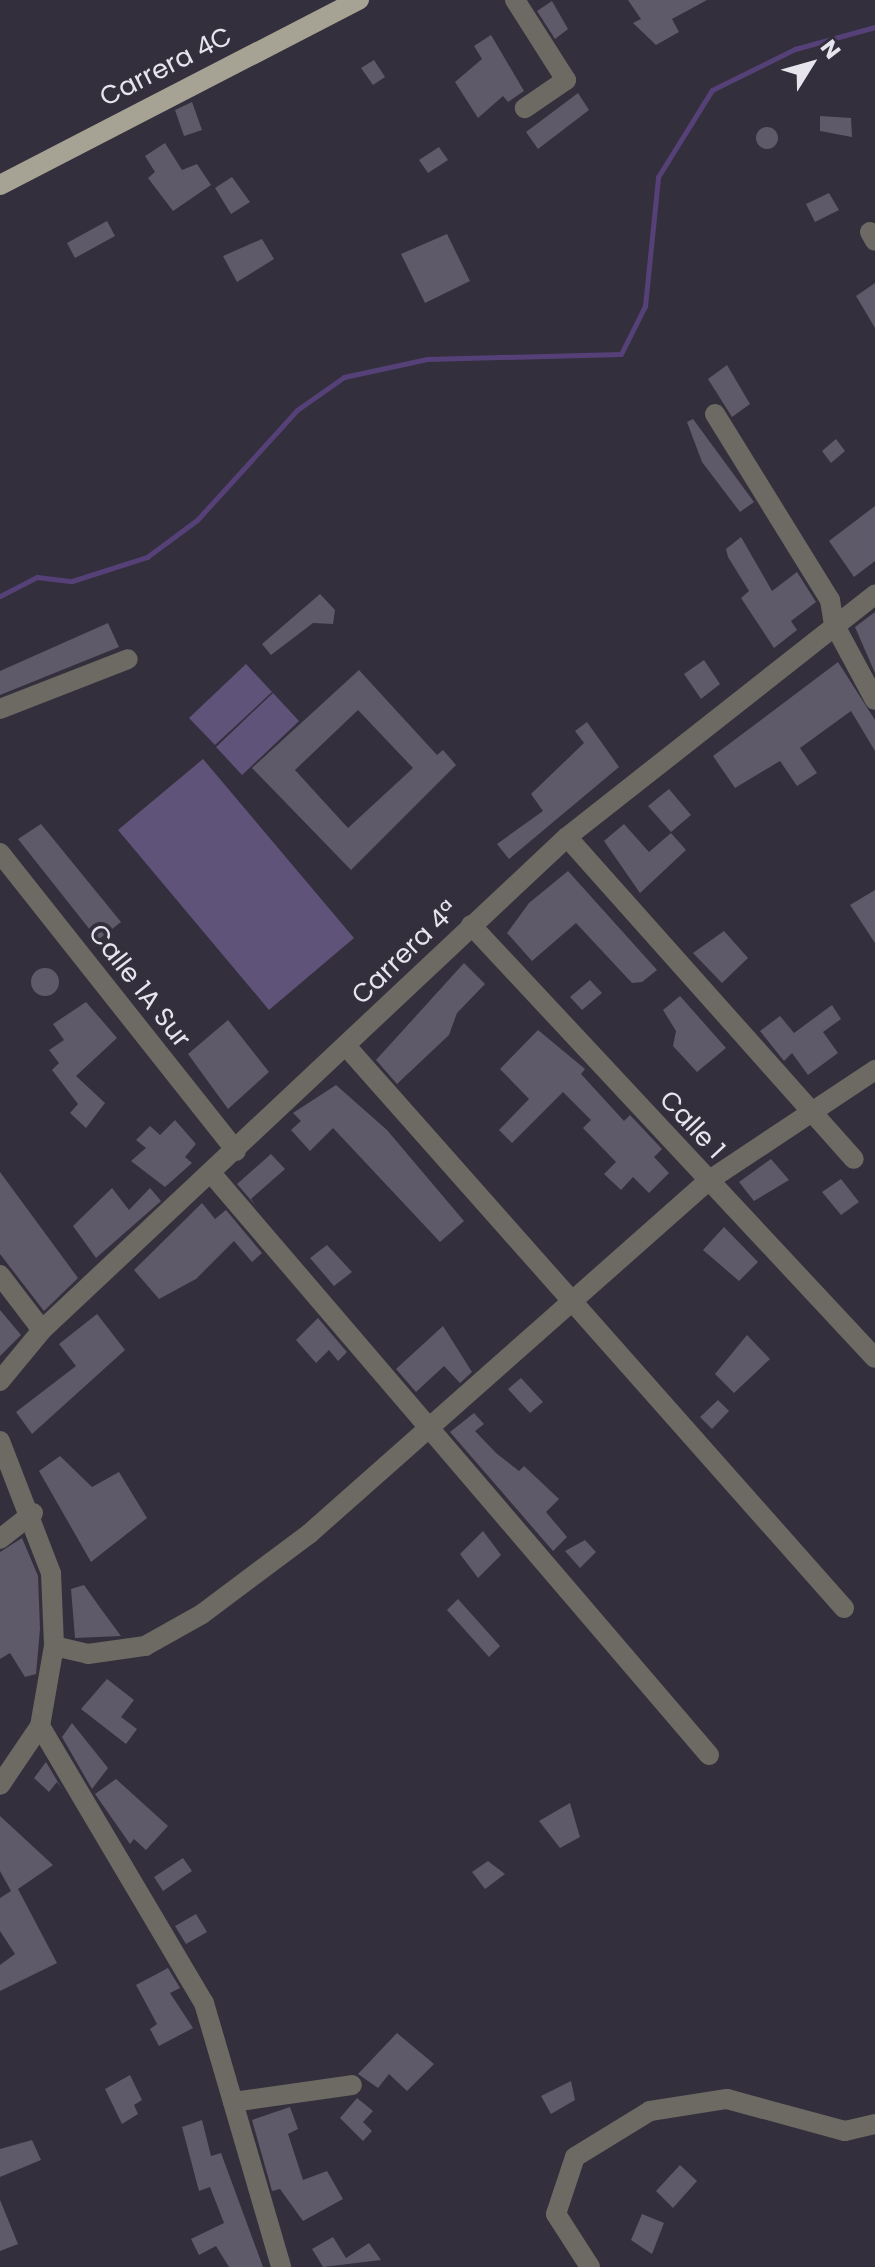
<!DOCTYPE html>
<html>
<head>
<meta charset="utf-8">
<style>
  body { margin:0 }
  #map { position:relative; width:875px; height:2267px; overflow:hidden; background:#332f3c; font-family:Poppins,sans-serif }
  div>[style] { position:absolute }
  [style*='--x'] { left:calc(var(--x)*1px); top:calc(var(--y)*1px); width:calc(var(--w)*1px); rotate:calc(var(--a)*1deg) }
  .green>* { inset:0; background:#60537a }
  .stream>* { height:5px; margin:-2.5px; padding:0 2.5px; transform-origin:2.5px; border-radius:2.5px; background:#554178 }
  .building>* { inset:0; background:#5e5a69 }
  .round { border-radius:50% }
  .minor>* { height:20px; margin:-10px; padding:0 10px; transform-origin:10px; border-radius:10px; background:#6c6a63 }
  .major>* { height:20px; margin:-10px; padding:0 10px; transform-origin:10px; border-radius:10px; background:#a6a294 }
  span { translate:-50% -50%; white-space:nowrap; text-align:center; line-height:1.15; -webkit-text-stroke:8px #332f3c; paint-order:stroke }
  .street-label { font-size:26px; color:#e6e4ed }
  .north { position:absolute; left:771px; top:24px; width:80px; height:80px; -webkit-text-stroke:6px #332f3c; paint-order:stroke; rotate:53deg; font-size:22px; font-weight:700; line-height:32px; text-align:center; color:#e6e4ed }
  .north::after { content:''; display:block; margin:auto; width:28px; height:36px; background:#e6e4ed; clip-path:polygon(50% 0,100% 100%,50% 72%,0 100%) }
</style>
</head>
<body>
<div id="map">
  <div class="green">
    <i style="clip-path:polygon(246px 664px,272px 692px,215px 745px,189px 718px)"></i>
    <i style="clip-path:polygon(273px 693px,299px 721px,242px 775px,216px 747px)"></i>
    <i style="clip-path:polygon(203px 759px,354px 938px,269px 1010px,118px 830px)"></i>
  </div>
  <div class="stream">
    <i style="--x:0;--y:596;--w:42;--a:-27.2"></i>
    <i style="--x:37;--y:577;--w:35;--a:7"></i>
    <i style="--x:72;--y:581;--w:79;--a:-17.7"></i>
    <i style="--x:147;--y:557;--w:62;--a:-36.5"></i>
    <i style="--x:197;--y:520;--w:149;--a:-47.7"></i>
    <i style="--x:297;--y:410;--w:57;--a:-35.1"></i>
    <i style="--x:344;--y:377;--w:85;--a:-12.2"></i>
    <i style="--x:427;--y:359;--w:194;--a:-1.5"></i>
    <i style="--x:621;--y:354;--w:54;--a:-63.4"></i>
    <i style="--x:645;--y:306;--w:130;--a:-84.2"></i>
    <i style="--x:658;--y:177;--w:102;--a:-58.2"></i>
    <i style="--x:712;--y:90;--w:93;--a:-26.3"></i>
    <i style="--x:795;--y:49;--w:83;--a:-15.4"></i>
  </div>
  <div class="building">
    <i style="clip-path:polygon(628px 0,707px 0,672px 19px,679px 32px,656px 45px,633px 23px,641px 19px)"></i>
    <i style="clip-path:polygon(552px 1px,568px 29px,555px 39px,537px 11px)"></i>
    <i style="clip-path:polygon(491px 35px,524px 91px,508px 102px,503px 96px,478px 118px,455px 82px,482px 59px,474px 46px)"></i>
    <i style="clip-path:polygon(374px 60px,385px 77px,373px 85px,361px 68px)"></i>
    <i style="clip-path:polygon(578px 93px,589px 110px,538px 149px,526px 132px)"></i>
    <i style="clip-path:polygon(192px 102px,202px 130px,184px 136px,175px 110px)"></i>
    <i style="clip-path:polygon(820px 116px,851px 118px,852px 137px,820px 131px)"></i>
    <i class="round" style="left:756px;top:127px;width:22px;height:22px"></i>
    <i style="clip-path:polygon(165px 143px,182px 170px,197px 164px,211px 185px,173px 211px,148px 178px,155px 172px,145px 156px)"></i>
    <i style="clip-path:polygon(439px 147px,448px 160px,428px 173px,419px 160px)"></i>
    <i style="clip-path:polygon(232px 177px,250px 202px,231px 214px,215px 188px)"></i>
    <i style="clip-path:polygon(829px 193px,839px 210px,815px 222px,806px 204px)"></i>
    <i style="clip-path:polygon(107px 221px,115px 236px,75px 258px,67px 243px)"></i>
    <i style="clip-path:polygon(447px 234px,470px 281px,425px 303px,401px 254px)"></i>
    <i style="clip-path:polygon(262px 239px,274px 259px,237px 282px,223px 256px)"></i>
    <i style="clip-path:polygon(875px 283px,875px 328px,856px 296px)"></i>
    <i style="clip-path:polygon(727px 365px,750px 404px,732px 417px,708px 379px)"></i>
    <i style="clip-path:polygon(693px 419px,754px 502px,740px 512px,702px 462px,687px 422px)"></i>
    <i style="clip-path:polygon(836px 439px,845px 451px,831px 463px,822px 451px)"></i>
    <i style="clip-path:polygon(875px 506px,875px 561px,854px 577px,829px 541px)"></i>
    <i style="clip-path:polygon(741px 537px,772px 591px,797px 572px,816px 602px,791px 621px,797px 630px,774px 648px,741px 598px,749px 591px,728px 557px,726px 549px)"></i>
    <i style="clip-path:polygon(320px 594px,335px 610px,333px 624px,313px 623px,271px 655px,262px 644px)"></i>
    <i style="clip-path:polygon(875px 612px,875px 673px,855px 627px)"></i>
    <i style="clip-path:polygon(108px 623px,119px 647px,0 695px,0 671px)"></i>
    <i style="clip-path:polygon(704px 660px,720px 684px,701px 699px,684px 674px)"></i>
    <i style="clip-path:polygon(838px 662px,875px 720px,875px 751px,851px 711px,800px 748px,817px 773px,797px 786px,780px 761px,735px 788px,713px 756px)"></i>
    <i style="clip-path:polygon(evenodd,359px 670px,437px 755px,443px 750px,456px 765px,351px 870px,252px 768px,359px 670px,358px 710px,413px 768px,348px 828px,295px 770px,358px 710px)"></i>
    <i style="clip-path:polygon(587px 722px,619px 767px,509px 859px,497px 844px,543px 811px,531px 794px,584px 743px,575px 731px)"></i>
    <i style="clip-path:polygon(669px 789px,691px 815px,671px 832px,648px 806px)"></i>
    <i style="clip-path:polygon(41px 824px,121px 922px,98px 940px,18px 839px)"></i>
    <i style="clip-path:polygon(624px 824px,649px 852px,671px 833px,686px 850px,640px 893px,604px 841px)"></i>
    <i style="clip-path:polygon(568px 871px,657px 970px,642px 982px,632px 983px,576px 923px,532px 961px,507px 933px,529px 903px)"></i>
    <i style="clip-path:polygon(875px 890px,875px 943px,850px 905px)"></i>
    <i style="clip-path:polygon(724px 931px,748px 958px,722px 983px,693px 953px)"></i>
    <i style="clip-path:polygon(464px 963px,485px 984px,457px 1013px,449px 1035px,397px 1084px,376px 1060px)"></i>
    <i class="round" style="left:31px;top:968px;width:28px;height:28px"></i>
    <i style="clip-path:polygon(590px 980px,602px 993px,582px 1010px,570px 997px)"></i>
    <i style="clip-path:polygon(680px 996px,726px 1048px,697px 1072px,673px 1046px,676px 1031px,663px 1010px)"></i>
    <i style="clip-path:polygon(86px 1002px,117px 1038px,76px 1076px,105px 1103px,86px 1128px,70px 1113px,78px 1104px,52px 1070px,59px 1063px,49px 1050px,64px 1040px,53px 1024px)"></i>
    <i style="clip-path:polygon(832px 1005px,841px 1019px,823px 1032px,838px 1053px,808px 1075px,792px 1053px,784px 1061px,760px 1031px,780px 1016px,794px 1033px)"></i>
    <i style="clip-path:polygon(228px 1020px,269px 1072px,228px 1109px,188px 1054px)"></i>
    <i style="clip-path:polygon(538px 1030px,585px 1069px,581px 1074px,624px 1121px,630px 1115px,662px 1149px,654px 1157px,669px 1173px,649px 1193px,633px 1177px,621px 1190px,604px 1174px,616px 1162px,583px 1128px,591px 1120px,563px 1092px,512px 1143px,499px 1130px,529px 1099px,500px 1069px)"></i>
    <i style="clip-path:polygon(336px 1085px,387px 1130px,464px 1221px,440px 1242px,333px 1128px,310px 1151px,291px 1130px,301px 1121px,293px 1113px)"></i>
    <i style="clip-path:polygon(175px 1120px,196px 1144px,185px 1157px,192px 1163px,165px 1187px,131px 1161px,146px 1148px,136px 1140px,150px 1126px,160px 1135px)"></i>
    <i style="clip-path:polygon(271px 1154px,285px 1169px,251px 1199px,256px 1206px,237px 1184px)"></i>
    <i style="clip-path:polygon(771px 1159px,789px 1180px,754px 1201px,739px 1182px)"></i>
    <i style="clip-path:polygon(0 1172px,78px 1278px,44px 1311px,0 1254px)"></i>
    <i style="clip-path:polygon(841px 1179px,859px 1202px,841px 1215px,822px 1192px)"></i>
    <i style="clip-path:polygon(112px 1188px,129px 1210px,150px 1188px,161px 1201px,96px 1258px,73px 1226px)"></i>
    <i style="clip-path:polygon(202px 1203px,215px 1219px,226px 1210px,262px 1253px,252px 1262px,234px 1241px,196px 1279px,159px 1299px,134px 1270px)"></i>
    <i style="clip-path:polygon(724px 1227px,758px 1262px,739px 1281px,703px 1250px)"></i>
    <i style="clip-path:polygon(327px 1245px,352px 1272px,334px 1286px,310px 1258px)"></i>
    <i style="clip-path:polygon(0 1310px,21px 1335px,0 1356px)"></i>
    <i style="clip-path:polygon(97px 1314px,125px 1350px,32px 1434px,16px 1412px,76px 1366px,59px 1344px)"></i>
    <i style="clip-path:polygon(318px 1318px,347px 1352px,338px 1361px,329px 1350px,316px 1363px,296px 1340px)"></i>
    <i style="clip-path:polygon(443px 1326px,472px 1372px,460px 1383px,444px 1366px,416px 1392px,396px 1369px)"></i>
    <i style="clip-path:polygon(747px 1335px,770px 1359px,734px 1393px,715px 1374px)"></i>
    <i style="clip-path:polygon(521px 1378px,543px 1402px,530px 1413px,508px 1389px)"></i>
    <i style="clip-path:polygon(718px 1400px,729px 1411px,712px 1429px,700px 1417px)"></i>
    <i style="clip-path:polygon(474px 1413px,484px 1424px,475px 1431px,496px 1453px,519px 1471px,524px 1466px,559px 1499px,546px 1512px,567px 1537px,553px 1551px,450px 1432px)"></i>
    <i style="clip-path:polygon(60px 1456px,92px 1487px,119px 1472px,147px 1518px,91px 1562px,39px 1471px)"></i>
    <i style="clip-path:polygon(483px 1531px,501px 1555px,478px 1578px,460px 1554px)"></i>
    <i style="clip-path:polygon(22px 1538px,38px 1576px,40px 1629px,36px 1674px,25px 1677px,10px 1653px,0 1659px,0 1552px)"></i>
    <i style="clip-path:polygon(585px 1540px,596px 1552px,580px 1568px,565px 1551px)"></i>
    <i style="clip-path:polygon(84px 1585px,101px 1609px,121px 1636px,75px 1638px,71px 1589px)"></i>
    <i style="clip-path:polygon(458px 1599px,500px 1646px,489px 1657px,447px 1610px)"></i>
    <i style="clip-path:polygon(107px 1679px,134px 1700px,121px 1717px,137px 1729px,126px 1744px,81px 1709px)"></i>
    <i style="clip-path:polygon(72px 1723px,108px 1768px,92px 1789px,62px 1737px)"></i>
    <i style="clip-path:polygon(46px 1762px,62px 1789px,57px 1782px,49px 1792px,34px 1778px)"></i>
    <i style="clip-path:polygon(116px 1779px,168px 1826px,146px 1850px,134px 1839px,130px 1844px,95px 1794px)"></i>
    <i style="clip-path:polygon(570px 1803px,580px 1837px,560px 1848px,539px 1821px)"></i>
    <i style="clip-path:polygon(0 1816px,53px 1865px,18px 1889px,57px 1963px,0 1991px,0 1965px,15px 1954px,0 1931px,0 1898px,11px 1891px,0 1871px)"></i>
    <i style="clip-path:polygon(183px 1858px,192px 1871px,163px 1891px,154px 1877px)"></i>
    <i style="clip-path:polygon(488px 1861px,505px 1874px,485px 1889px,472px 1872px)"></i>
    <i style="clip-path:polygon(196px 1914px,207px 1932px,186px 1944px,175px 1926px)"></i>
    <i style="clip-path:polygon(168px 1968px,180px 1988px,170px 1993px,193px 2028px,159px 2046px,150px 2029px,157px 2024px,136px 1985px)"></i>
    <i style="clip-path:polygon(397px 2033px,434px 2064px,407px 2091px,389px 2074px,378px 2088px,358px 2074px)"></i>
    <i style="clip-path:polygon(130px 2075px,142px 2100px,134px 2105px,138px 2114px,122px 2124px,105px 2089px)"></i>
    <i style="clip-path:polygon(571px 2081px,575px 2100px,551px 2114px,541px 2096px)"></i>
    <i style="clip-path:polygon(357px 2098px,373px 2111px,363px 2122px,372px 2131px,363px 2141px,340px 2118px)"></i>
    <i style="clip-path:polygon(290px 2107px,298px 2129px,288px 2134px,303px 2180px,327px 2171px,343px 2199px,303px 2221px,280px 2189px,272px 2191px,252px 2120px)"></i>
    <i style="clip-path:polygon(202px 2120px,211px 2156px,221px 2153px,263px 2267px,229px 2267px,216px 2246px,199px 2255px,191px 2239px,224px 2223px,210px 2187px,199px 2191px,182px 2127px)"></i>
    <i style="clip-path:polygon(32px 2140px,41px 2160px,0 2177px,0 2149px)"></i>
    <i style="clip-path:polygon(680px 2165px,697px 2181px,673px 2208px,656px 2191px)"></i>
    <i style="clip-path:polygon(0 2200px,18px 2244px,0 2251px)"></i>
    <i style="clip-path:polygon(642px 2214px,664px 2223px,652px 2254px,631px 2240px)"></i>
    <i style="clip-path:polygon(333px 2237px,346px 2258px,369px 2243px,381px 2260px,323px 2267px,312px 2249px)"></i>
  </div>
  <div class="minor">
    <i style="--x:515;--y:0;--w:95;--a:57.5"></i>
    <i style="--x:566;--y:80;--w:50;--a:145.7"></i>
    <i style="--x:870;--y:232;--w:10;--a:61"></i>
    <i style="--x:715;--y:414;--w:219;--a:58.3"></i>
    <i style="--x:830;--y:600;--w:24;--a:81"></i>
    <i style="--x:834;--y:624;--w:86;--a:61.7"></i>
    <i style="--x:0;--y:709;--w:137;--a:-21.3"></i>
    <i style="--x:567;--y:837;--w:431;--a:48.3"></i>
    <i style="--x:0;--y:853;--w:380;--a:51.6"></i>
    <i style="--x:471;--y:925;--w:592;--a:46.98"></i>
    <i style="--x:346;--y:1046;--w:751;--a:48.46"></i>
    <i style="--x:211;--y:1173;--w:766;--a:49.45"></i>
    <i style="--x:0;--y:1275;--w:69;--a:52.6"></i>
    <i style="--x:0;--y:1381;--w:66;--a:-50.5"></i>
    <i style="--x:42;--y:1330;--w:720;--a:-43.2"></i>
    <i style="--x:567;--y:837;--w:392;--a:-38.2"></i>
    <i style="--x:0;--y:1441;--w:142;--a:68.9"></i>
    <i style="--x:51;--y:1573;--w:73;--a:87.6"></i>
    <i style="--x:54;--y:1646;--w:81;--a:99.9"></i>
    <i style="--x:40;--y:1726;--w:71;--a:124.1"></i>
    <i style="--x:0;--y:1539;--w:42;--a:-38.2"></i>
    <i style="--x:54;--y:1646;--w:35;--a:13"></i>
    <i style="--x:88;--y:1654;--w:58;--a:-8"></i>
    <i style="--x:145;--y:1646;--w:65;--a:-29.3"></i>
    <i style="--x:202;--y:1614;--w:134;--a:-36.8"></i>
    <i style="--x:309;--y:1534;--w:533;--a:-41.5"></i>
    <i style="--x:708;--y:1181;--w:201;--a:-33.6"></i>
    <i style="--x:40;--y:1726;--w:322;--a:59.4"></i>
    <i style="--x:204;--y:2003;--w:275;--a:73.7"></i>
    <i style="--x:233;--y:2102;--w:120;--a:-8.1"></i>
    <i style="--x:590;--y:2267;--w:63;--a:-122.7"></i>
    <i style="--x:556;--y:2214;--w:60;--a:-71.6"></i>
    <i style="--x:575;--y:2157;--w:88;--a:-31.5"></i>
    <i style="--x:650;--y:2111;--w:78;--a:-8.9"></i>
    <i style="--x:727;--y:2099;--w:122;--a:15.2"></i>
    <i style="--x:845;--y:2131;--w:31;--a:-13"></i>
  </div>
  <div class="major">
    <i style="--x:0;--y:185;--w:404;--a:-27.3"></i>
  </div>
  <div class="street-label">
    <span style="left:166px;top:67px;rotate:-27deg">Carrera 4C</span>
    <span style="left:405px;top:953px;rotate:-44deg">Carrera 4ª</span>
    <span style="left:139px;top:986px;rotate:52deg">Calle 1A Sur</span>
    <span style="left:692px;top:1125px;rotate:47deg">Calle 1</span>
  </div>
  <div class="north">N</div>
</div>
</body>
</html>
